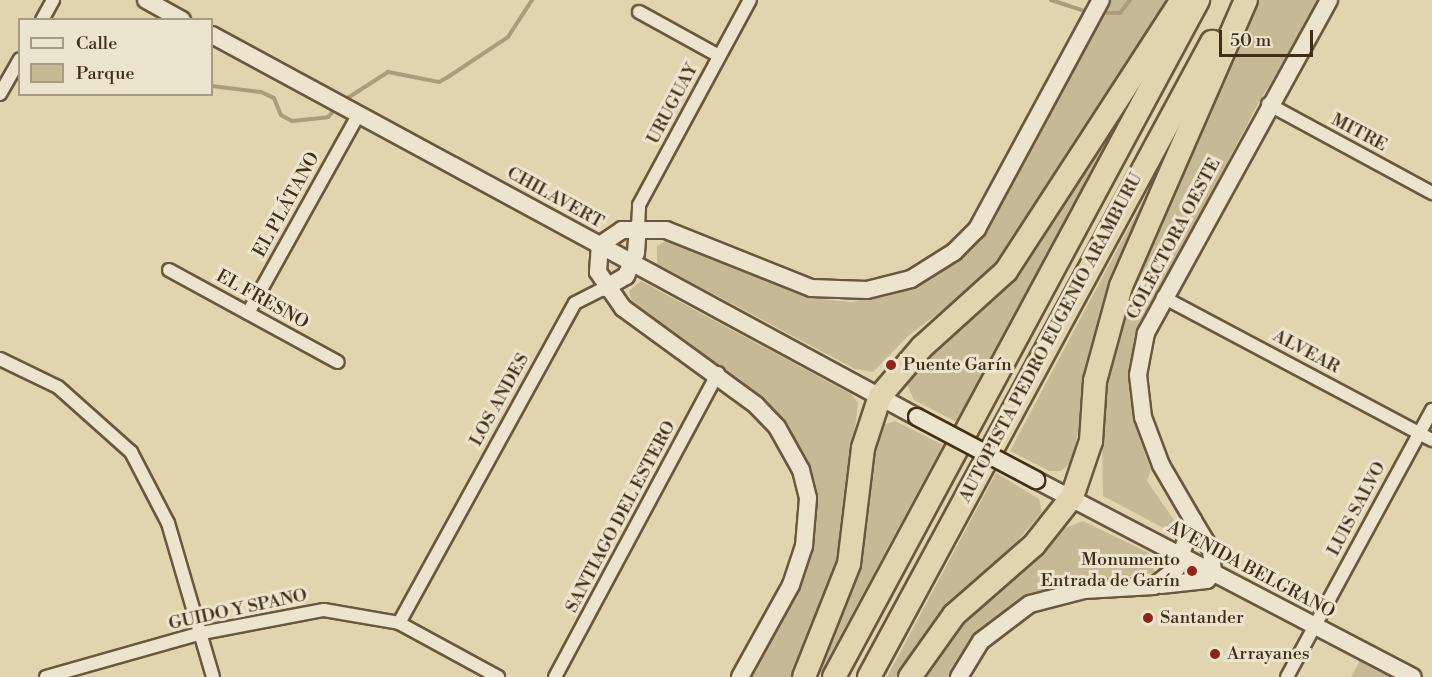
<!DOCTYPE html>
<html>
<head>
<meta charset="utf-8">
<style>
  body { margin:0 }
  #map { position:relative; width:1432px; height:677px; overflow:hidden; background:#e1d5b0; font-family:"Libre Bodoni",serif }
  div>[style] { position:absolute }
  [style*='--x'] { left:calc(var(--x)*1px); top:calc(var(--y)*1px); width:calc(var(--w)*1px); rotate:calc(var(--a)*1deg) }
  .green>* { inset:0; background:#c6b996 }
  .stream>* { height:4px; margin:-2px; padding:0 2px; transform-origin:2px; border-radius:2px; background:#ab9c7c }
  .roads { filter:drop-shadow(2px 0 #69583d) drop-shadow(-2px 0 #69583d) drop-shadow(0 2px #69583d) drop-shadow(0 -2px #69583d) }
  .street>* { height:12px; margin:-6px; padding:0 6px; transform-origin:6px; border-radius:6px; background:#ece4cc }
  .secondary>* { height:16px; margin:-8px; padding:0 8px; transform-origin:8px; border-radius:8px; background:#ece4cc }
  .highway>* { height:22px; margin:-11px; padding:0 11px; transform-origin:11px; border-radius:11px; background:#e1d5b0 }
  .bridges { filter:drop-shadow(2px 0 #412e17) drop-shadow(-2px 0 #412e17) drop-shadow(0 2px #412e17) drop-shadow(0 -2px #412e17) }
  .secondary-bridge>* { height:16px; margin:-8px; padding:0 8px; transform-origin:8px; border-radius:8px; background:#ece4cc }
  .dots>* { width:16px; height:16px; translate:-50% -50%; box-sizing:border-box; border:3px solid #ece4cc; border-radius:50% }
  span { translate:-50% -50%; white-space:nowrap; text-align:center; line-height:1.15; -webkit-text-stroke:6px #ece4cc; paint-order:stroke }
  .street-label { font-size:18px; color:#412e17 }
  .poi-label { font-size:18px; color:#412e17 }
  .left { translate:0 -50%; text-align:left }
  .right { translate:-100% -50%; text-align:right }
  .legend { position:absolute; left:18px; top:18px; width:195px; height:78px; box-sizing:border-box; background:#ece4cc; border:2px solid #a89b84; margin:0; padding:8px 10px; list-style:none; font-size:18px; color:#412e17 }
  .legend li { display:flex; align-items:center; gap:12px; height:30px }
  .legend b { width:30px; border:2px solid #a89b84 }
  .scale { position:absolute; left:1219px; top:30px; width:94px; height:27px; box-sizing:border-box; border:3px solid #412e17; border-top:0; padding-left:8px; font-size:18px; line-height:21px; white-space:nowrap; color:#412e17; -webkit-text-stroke:4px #ece4cc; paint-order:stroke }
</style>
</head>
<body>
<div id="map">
  <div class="green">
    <i style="clip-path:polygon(1110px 0,1174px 0,986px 277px,908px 336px,873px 372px,855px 369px,657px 264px,657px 246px,669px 239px,809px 298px,851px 302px,914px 289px,978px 242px)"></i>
    <i style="clip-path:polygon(1255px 0,1320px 0,1258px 104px,1143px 323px,1131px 380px,1133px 420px,1151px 470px,1147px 481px,1178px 526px,1173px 533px,1103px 496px,1101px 373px,1115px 315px)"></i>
    <i style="clip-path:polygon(1133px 86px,1127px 109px,957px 422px,914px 400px,905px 380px,980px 304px)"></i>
    <i style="clip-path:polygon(1184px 124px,1101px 314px,1072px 462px,1061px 471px,1049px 471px,1010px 451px)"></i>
    <i style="clip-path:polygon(641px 281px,851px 394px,858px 403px,841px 551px,830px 599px,797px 677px,749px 677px,807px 564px,817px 515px,812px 489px,770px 411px,691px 345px,650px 324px,633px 308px,629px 291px)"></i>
    <i style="clip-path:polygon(895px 421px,943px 445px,818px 677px,811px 677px,871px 455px,882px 425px)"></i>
    <i style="clip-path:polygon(996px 473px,1039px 499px,1042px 512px,903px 677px,887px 677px)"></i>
    <i style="clip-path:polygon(1083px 521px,1149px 553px,1155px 573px,1090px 581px,1023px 600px,975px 633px,950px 677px,916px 677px,948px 629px,1063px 529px)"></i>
    <i style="clip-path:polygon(1362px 657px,1398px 677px,1351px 677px)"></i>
  </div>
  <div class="stream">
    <i style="--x:1051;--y:0;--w:39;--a:18"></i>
    <i style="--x:1098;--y:13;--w:22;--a:0"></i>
    <i style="--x:1120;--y:13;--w:16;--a:-52"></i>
    <i style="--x:212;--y:86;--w:49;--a:7"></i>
    <i style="--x:261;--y:92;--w:14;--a:25"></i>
    <i style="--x:274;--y:98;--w:18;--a:68"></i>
    <i style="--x:281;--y:115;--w:13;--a:29"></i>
    <i style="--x:292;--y:121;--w:36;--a:-6"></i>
    <i style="--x:328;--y:117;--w:13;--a:-48"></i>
    <i style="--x:343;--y:101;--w:54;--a:-32.8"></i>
    <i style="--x:388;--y:72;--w:52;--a:11.1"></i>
    <i style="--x:439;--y:82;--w:10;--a:-29"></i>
    <i style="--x:448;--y:77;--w:72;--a:-33.7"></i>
    <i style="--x:508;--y:37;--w:44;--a:-57"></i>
  </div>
  <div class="roads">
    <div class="street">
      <i style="--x:639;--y:12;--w:91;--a:28.8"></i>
      <i style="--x:42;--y:20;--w:23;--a:-61"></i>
      <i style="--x:0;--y:94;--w:40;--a:-60.3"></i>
      <i style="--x:1268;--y:104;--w:187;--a:28.5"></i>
      <i style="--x:638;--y:227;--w:22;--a:-87"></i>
      <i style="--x:639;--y:205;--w:233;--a:-61.6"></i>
      <i style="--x:169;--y:270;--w:192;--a:28.6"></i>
      <i style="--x:1163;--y:297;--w:305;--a:28"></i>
      <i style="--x:248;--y:313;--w:227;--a:-60.9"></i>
      <i style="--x:0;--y:359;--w:64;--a:25.8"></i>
      <i style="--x:58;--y:387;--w:98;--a:41.7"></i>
      <i style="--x:131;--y:452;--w:80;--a:62.5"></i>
      <i style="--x:168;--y:523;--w:160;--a:73.7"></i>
      <i style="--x:399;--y:623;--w:365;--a:-61.2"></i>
      <i style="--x:575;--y:303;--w:34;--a:-27"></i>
      <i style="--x:46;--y:677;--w:162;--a:-15.8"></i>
      <i style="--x:202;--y:633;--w:124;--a:-10.7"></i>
      <i style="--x:324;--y:610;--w:76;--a:9.8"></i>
      <i style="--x:399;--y:623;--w:113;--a:28.6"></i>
      <i style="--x:555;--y:677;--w:345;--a:-61.8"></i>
      <i style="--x:1287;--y:677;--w:304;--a:-61.5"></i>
    </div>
    <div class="secondary">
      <i style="--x:146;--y:0;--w:41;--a:29.1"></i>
      <i style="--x:212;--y:35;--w:802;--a:28.45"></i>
      <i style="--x:605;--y:288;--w:24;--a:-30"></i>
      <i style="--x:626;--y:276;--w:25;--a:-67"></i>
      <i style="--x:636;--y:253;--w:26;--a:-86"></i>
      <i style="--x:1036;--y:480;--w:425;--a:27.6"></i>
      <i style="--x:1161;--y:585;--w:46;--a:-6.2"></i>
      <i style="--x:1207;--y:580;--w:9;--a:-49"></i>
      <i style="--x:1213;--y:573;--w:23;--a:-95"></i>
      <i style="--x:1211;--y:550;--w:35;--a:-121"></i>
      <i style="--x:740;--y:677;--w:105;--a:-61"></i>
      <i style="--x:791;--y:585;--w:41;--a:-71.6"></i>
      <i style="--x:804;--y:546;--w:48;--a:-85.2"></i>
      <i style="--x:808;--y:498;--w:29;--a:-104"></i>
      <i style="--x:801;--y:470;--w:49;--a:-119.2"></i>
      <i style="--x:777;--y:427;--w:30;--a:-134"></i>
      <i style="--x:756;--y:405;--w:165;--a:-143.9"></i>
      <i style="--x:623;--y:308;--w:44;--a:-124.8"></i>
      <i style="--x:598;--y:272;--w:27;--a:-86"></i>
      <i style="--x:600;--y:245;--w:27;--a:-34"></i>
      <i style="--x:622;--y:230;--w:44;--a:0"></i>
      <i style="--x:666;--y:230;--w:156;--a:21.8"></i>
      <i style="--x:811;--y:288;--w:56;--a:2"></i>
      <i style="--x:867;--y:290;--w:45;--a:-14"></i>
      <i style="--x:911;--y:279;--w:51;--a:-32.1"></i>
      <i style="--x:954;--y:252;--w:33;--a:-45"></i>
      <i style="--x:977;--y:229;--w:260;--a:-61.6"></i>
      <i style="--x:959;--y:677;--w:42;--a:-58.6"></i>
      <i style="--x:981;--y:641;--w:61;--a:-37.1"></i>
      <i style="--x:1030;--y:604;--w:56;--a:-14.5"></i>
      <i style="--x:1084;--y:590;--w:70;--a:-3.3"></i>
      <i style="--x:1154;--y:586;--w:28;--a:-38"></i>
      <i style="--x:1176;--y:569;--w:52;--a:-70.9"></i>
      <i style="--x:1193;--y:520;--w:64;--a:-120.2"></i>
      <i style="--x:1161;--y:465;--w:51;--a:-110.6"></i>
      <i style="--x:1143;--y:417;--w:42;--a:-96.8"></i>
      <i style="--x:1138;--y:375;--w:43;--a:-79.2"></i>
      <i style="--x:1146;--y:333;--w:380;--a:-61.2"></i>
    </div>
    <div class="highway">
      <i style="--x:804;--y:677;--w:122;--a:-68.3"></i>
      <i style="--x:849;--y:564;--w:117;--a:-83.1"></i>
      <i style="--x:863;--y:448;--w:55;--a:-71.9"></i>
      <i style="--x:880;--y:396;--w:65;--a:-49.4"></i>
      <i style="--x:922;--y:347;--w:113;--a:-42.1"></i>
      <i style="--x:1006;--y:271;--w:323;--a:-57"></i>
      <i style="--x:834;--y:677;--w:769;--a:-61.73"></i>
      <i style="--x:869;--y:677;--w:722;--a:-61.62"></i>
      <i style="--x:910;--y:677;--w:76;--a:-54.6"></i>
      <i style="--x:954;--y:615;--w:106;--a:-41.2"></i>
      <i style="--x:1034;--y:545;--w:61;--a:-51.6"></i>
      <i style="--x:1072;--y:497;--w:59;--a:-71.3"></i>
      <i style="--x:1091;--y:441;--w:60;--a:-86.2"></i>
      <i style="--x:1095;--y:381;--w:98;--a:-74.7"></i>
      <i style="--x:1121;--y:286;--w:312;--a:-66.4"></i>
    </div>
  </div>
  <div class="bridges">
    <div class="secondary-bridge">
      <i style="--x:917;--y:417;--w:135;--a:27.9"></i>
    </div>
  </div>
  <div class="dots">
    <i style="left:891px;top:365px;background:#8f2418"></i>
    <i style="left:1192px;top:571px;background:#8f2418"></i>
    <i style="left:1148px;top:618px;background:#8f2418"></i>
    <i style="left:1215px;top:654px;background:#8f2418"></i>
  </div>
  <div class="street-label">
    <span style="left:673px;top:104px;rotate:-62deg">URUGUAY</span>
    <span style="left:1359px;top:133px;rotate:28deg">MITRE</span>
    <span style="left:555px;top:198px;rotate:29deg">CHILAVERT</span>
    <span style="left:287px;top:205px;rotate:-61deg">EL PLÁTANO</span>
    <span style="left:1174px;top:239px;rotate:-62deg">COLECTORA OESTE</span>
    <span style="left:262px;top:300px;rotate:29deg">EL FRESNO</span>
    <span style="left:1051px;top:338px;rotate:-62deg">AUTOPISTA PEDRO EUGENIO ARAMBURU</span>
    <span style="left:1306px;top:352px;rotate:28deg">ALVEAR</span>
    <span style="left:500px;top:400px;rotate:-61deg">LOS ANDES</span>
    <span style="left:1357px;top:509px;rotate:-62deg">LUIS SALVO</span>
    <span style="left:621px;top:517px;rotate:-62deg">SANTIAGO DEL ESTERO</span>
    <span style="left:1251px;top:570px;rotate:28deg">AVENIDA BELGRANO</span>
    <span style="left:238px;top:610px;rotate:-12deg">GUIDO Y SPANO</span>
  </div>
  <div class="poi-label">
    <span class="left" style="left:903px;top:365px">Puente Garín</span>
    <span class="right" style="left:1180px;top:571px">Monumento<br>Entrada de Garín</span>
    <span class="left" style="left:1160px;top:618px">Santander</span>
    <span class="left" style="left:1227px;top:654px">Arrayanes</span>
  </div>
  <ul class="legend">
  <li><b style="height:8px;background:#ece4cc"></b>Calle</li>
  <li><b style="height:16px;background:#c6b996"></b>Parque</li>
  </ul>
  <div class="scale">50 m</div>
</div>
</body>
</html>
